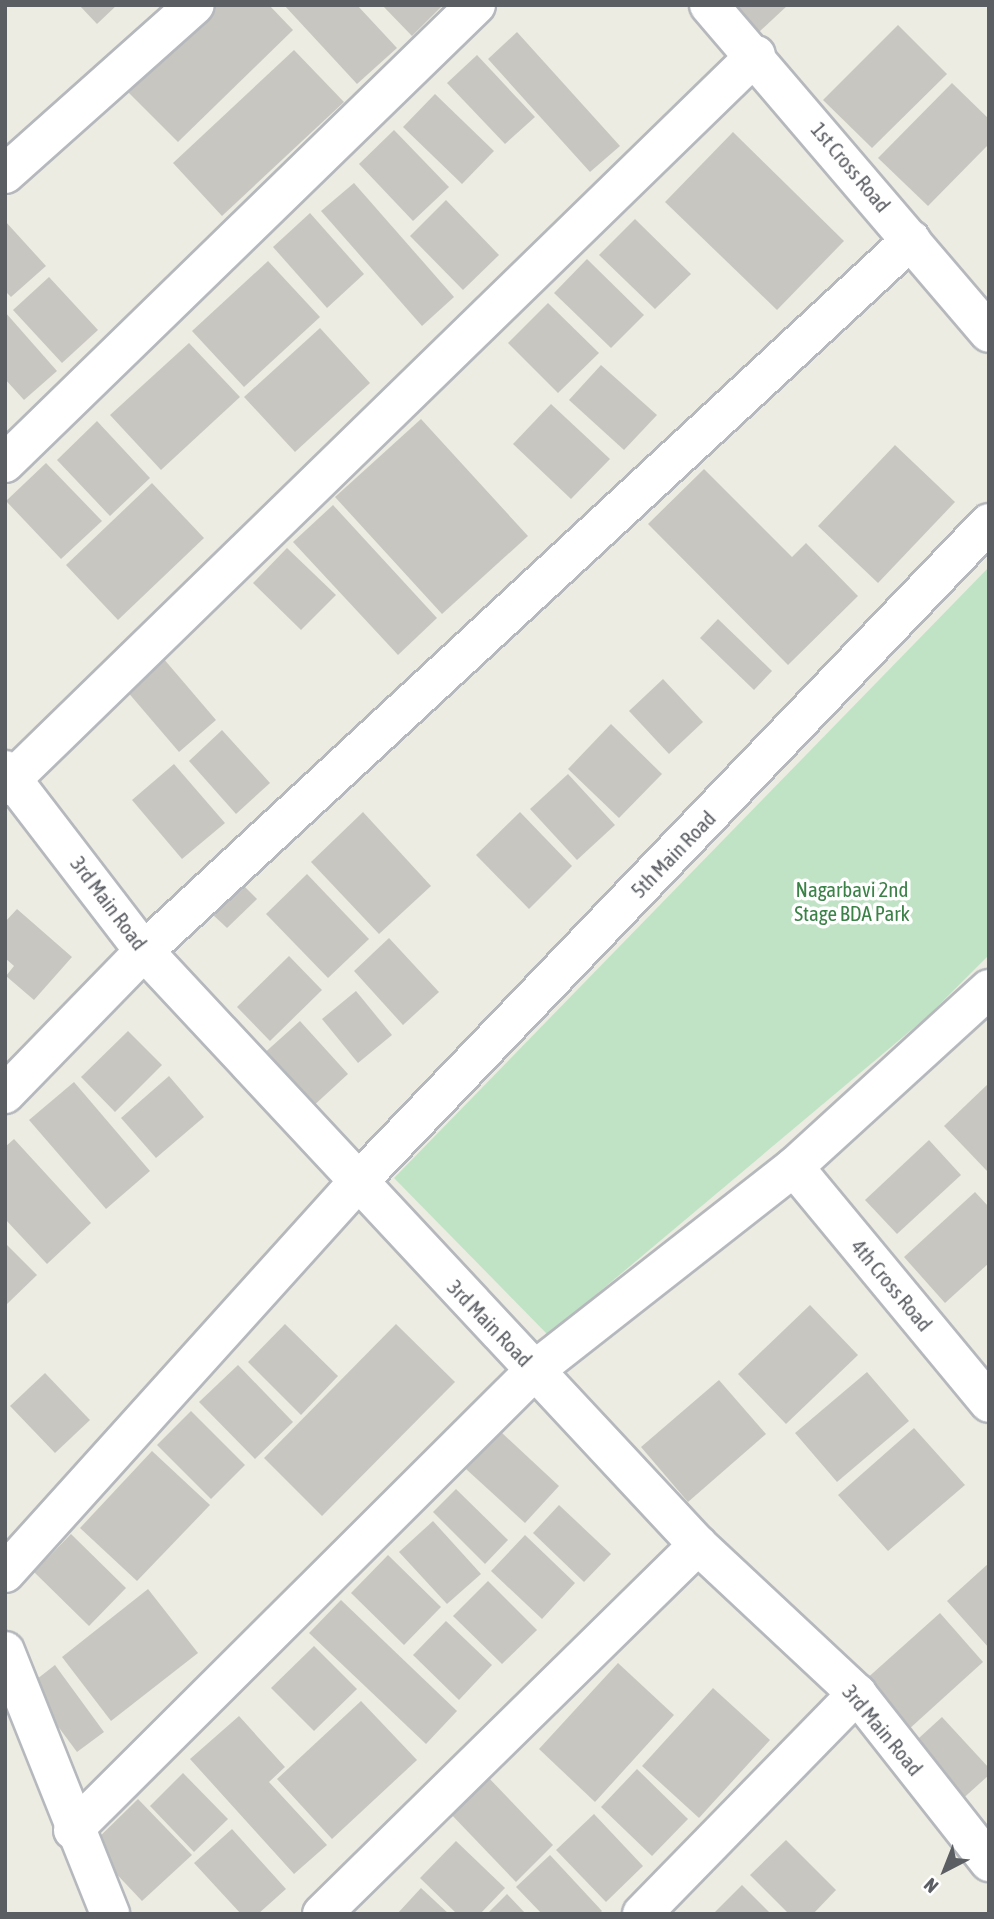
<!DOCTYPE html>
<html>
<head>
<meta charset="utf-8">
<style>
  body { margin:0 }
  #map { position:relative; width:994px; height:1919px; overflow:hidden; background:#edece3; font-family:"Asap Condensed",sans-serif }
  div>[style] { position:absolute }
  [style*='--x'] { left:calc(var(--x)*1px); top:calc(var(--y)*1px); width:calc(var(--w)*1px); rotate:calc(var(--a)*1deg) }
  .green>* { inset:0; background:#c1e3c5 }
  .building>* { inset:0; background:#c8c6c0 }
  .roads { filter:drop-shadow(2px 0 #b5b8bc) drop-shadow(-2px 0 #b5b8bc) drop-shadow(0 2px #b5b8bc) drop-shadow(0 -2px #b5b8bc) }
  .minor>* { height:38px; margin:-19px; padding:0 19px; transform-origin:19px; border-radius:19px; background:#fff }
  .tertiary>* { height:38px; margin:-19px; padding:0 19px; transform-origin:19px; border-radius:19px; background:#fff }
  span { translate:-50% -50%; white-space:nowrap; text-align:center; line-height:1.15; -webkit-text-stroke:7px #fff; paint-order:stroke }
  .street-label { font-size:21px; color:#5b5e63 }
  .park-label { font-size:21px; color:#3b8247 }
  .frame { position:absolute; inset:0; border:7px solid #5b5e63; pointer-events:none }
  .north { position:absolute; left:910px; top:1835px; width:70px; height:70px; -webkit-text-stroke:5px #fff; paint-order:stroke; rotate:222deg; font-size:19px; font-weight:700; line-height:28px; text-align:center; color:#5b5e63 }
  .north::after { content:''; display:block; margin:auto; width:24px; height:32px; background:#5b5e63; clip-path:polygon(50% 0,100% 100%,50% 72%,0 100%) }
</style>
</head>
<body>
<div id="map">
  <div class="green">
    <i style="clip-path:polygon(989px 567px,989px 955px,928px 1016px,548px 1335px,394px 1178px)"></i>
  </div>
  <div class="building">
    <i style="clip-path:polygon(79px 5px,117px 5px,97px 24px)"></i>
    <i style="clip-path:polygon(212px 5px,269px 5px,293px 30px,178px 142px,126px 90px)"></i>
    <i style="clip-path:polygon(284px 5px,357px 5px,397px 48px,357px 84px)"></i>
    <i style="clip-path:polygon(382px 5px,443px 5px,412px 36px)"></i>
    <i style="clip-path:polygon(734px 5px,788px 5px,759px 32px)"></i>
    <i style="clip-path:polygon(898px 25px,947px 74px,872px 148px,823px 100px)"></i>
    <i style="clip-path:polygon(517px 32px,620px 146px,590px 172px,488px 59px)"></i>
    <i style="clip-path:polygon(294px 50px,344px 102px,222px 216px,173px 163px)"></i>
    <i style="clip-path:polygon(477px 55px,535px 117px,505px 144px,447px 83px)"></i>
    <i style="clip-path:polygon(952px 83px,989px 119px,989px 144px,928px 206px,878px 158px)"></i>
    <i style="clip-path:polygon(435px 94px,494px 151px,462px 184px,403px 127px)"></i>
    <i style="clip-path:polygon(394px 130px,449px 187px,413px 221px,359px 164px)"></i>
    <i style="clip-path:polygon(733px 132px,844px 241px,777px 310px,665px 202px)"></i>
    <i style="clip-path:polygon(354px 183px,454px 297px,422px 326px,321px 211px)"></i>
    <i style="clip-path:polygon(446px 200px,499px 255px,463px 290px,410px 236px)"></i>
    <i style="clip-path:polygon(310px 213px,364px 274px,327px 308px,273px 247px)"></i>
    <i style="clip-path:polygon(635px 219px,691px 274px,655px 309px,599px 255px)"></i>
    <i style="clip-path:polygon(5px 221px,46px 266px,11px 297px,5px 291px)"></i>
    <i style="clip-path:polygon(587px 259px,644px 315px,611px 348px,554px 293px)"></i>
    <i style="clip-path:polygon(268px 261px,320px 317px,244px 387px,192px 331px)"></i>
    <i style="clip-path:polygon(49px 277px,98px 330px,62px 363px,13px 310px)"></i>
    <i style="clip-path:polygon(548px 303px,599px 353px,558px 393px,508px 343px)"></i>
    <i style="clip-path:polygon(5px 312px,57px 371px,24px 400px,5px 379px)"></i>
    <i style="clip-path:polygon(320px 328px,370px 383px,295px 452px,244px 397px)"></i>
    <i style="clip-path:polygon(189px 343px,240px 397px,161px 470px,110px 415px)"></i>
    <i style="clip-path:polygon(601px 365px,657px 415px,624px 450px,569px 400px)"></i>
    <i style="clip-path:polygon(551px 404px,610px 459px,571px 499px,513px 444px)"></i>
    <i style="clip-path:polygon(421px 419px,528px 536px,442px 614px,335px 497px)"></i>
    <i style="clip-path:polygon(97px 421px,150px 478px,110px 516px,57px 460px)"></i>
    <i style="clip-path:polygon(895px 445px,955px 502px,878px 583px,818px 526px)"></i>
    <i style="clip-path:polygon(46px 463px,102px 521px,61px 559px,6px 501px)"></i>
    <i style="clip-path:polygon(704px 469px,792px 557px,806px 543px,858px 596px,788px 665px,648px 524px)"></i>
    <i style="clip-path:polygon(152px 483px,204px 538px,118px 620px,66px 565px)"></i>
    <i style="clip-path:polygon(333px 505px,437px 618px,398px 655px,293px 542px)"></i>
    <i style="clip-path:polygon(287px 548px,336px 595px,301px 630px,253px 583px)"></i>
    <i style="clip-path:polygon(718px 619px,772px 671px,754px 690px,700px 638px)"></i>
    <i style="clip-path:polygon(163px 658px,216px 720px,179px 752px,126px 690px)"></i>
    <i style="clip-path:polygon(663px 679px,703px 722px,669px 754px,629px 711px)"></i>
    <i style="clip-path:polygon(611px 724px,662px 774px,619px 818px,568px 769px)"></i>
    <i style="clip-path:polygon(222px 730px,270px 783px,236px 814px,189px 761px)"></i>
    <i style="clip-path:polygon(174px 764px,225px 823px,182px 859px,132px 800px)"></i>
    <i style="clip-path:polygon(568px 774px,615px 825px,577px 860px,530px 809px)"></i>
    <i style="clip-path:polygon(363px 812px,431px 886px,379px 934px,311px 862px)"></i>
    <i style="clip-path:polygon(520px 812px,572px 866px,529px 909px,476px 855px)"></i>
    <i style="clip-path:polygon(307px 874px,369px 939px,328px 978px,266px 914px)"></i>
    <i style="clip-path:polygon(241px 883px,257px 899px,227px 928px,211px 913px)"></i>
    <i style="clip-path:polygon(17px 909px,72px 957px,34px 1000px,6px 976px,14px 966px,5px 958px,5px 922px)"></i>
    <i style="clip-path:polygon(389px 938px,439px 992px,403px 1025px,354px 971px)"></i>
    <i style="clip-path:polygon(289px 956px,322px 990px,270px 1041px,237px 1007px)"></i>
    <i style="clip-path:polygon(356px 991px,392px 1035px,358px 1063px,322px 1019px)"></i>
    <i style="clip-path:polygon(300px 1021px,348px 1074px,310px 1109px,261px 1056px)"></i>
    <i style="clip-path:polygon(128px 1031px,162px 1065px,115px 1112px,81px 1077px)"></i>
    <i style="clip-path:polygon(169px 1076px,204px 1117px,156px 1158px,121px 1118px)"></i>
    <i style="clip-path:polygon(74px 1082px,150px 1171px,106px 1209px,29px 1120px)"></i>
    <i style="clip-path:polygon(989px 1083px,989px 1169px,987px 1171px,944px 1126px)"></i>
    <i style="clip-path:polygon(14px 1139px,91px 1223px,47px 1264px,5px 1219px,5px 1147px)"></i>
    <i style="clip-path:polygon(929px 1140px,961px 1175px,897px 1234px,865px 1200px)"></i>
    <i style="clip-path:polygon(975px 1192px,989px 1207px,989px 1263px,945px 1303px,904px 1257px)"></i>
    <i style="clip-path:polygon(5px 1243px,37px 1275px,5px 1306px)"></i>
    <i style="clip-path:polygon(810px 1305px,858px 1355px,786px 1424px,738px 1374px)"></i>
    <i style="clip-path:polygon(285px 1324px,338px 1376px,301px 1415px,248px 1362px)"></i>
    <i style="clip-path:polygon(396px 1324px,455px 1382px,322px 1516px,264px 1458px)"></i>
    <i style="clip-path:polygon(238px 1365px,293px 1422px,255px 1459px,199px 1402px)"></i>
    <i style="clip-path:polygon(867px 1372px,909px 1421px,837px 1482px,795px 1433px)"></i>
    <i style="clip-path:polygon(45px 1373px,90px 1420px,55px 1453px,10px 1406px)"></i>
    <i style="clip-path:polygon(719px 1380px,766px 1434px,688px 1502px,641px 1447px)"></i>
    <i style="clip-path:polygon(191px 1411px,245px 1465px,211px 1499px,157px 1445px)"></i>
    <i style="clip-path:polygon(914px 1428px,965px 1485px,888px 1551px,838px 1495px)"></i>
    <i style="clip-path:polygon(501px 1432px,559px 1486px,525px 1523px,466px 1469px)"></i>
    <i style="clip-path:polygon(152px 1451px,210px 1505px,137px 1581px,80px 1528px)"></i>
    <i style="clip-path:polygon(456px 1489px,508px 1540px,485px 1564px,433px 1512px)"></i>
    <i style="clip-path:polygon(559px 1505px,611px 1554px,584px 1582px,533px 1533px)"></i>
    <i style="clip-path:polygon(433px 1521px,481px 1574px,447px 1604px,399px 1552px)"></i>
    <i style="clip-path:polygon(71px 1534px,126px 1588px,89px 1626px,34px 1572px)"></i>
    <i style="clip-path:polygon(525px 1535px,575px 1583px,542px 1619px,491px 1571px)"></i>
    <i style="clip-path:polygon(388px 1555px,441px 1607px,404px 1645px,351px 1593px)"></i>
    <i style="clip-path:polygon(989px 1563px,989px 1648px,947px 1601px)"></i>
    <i style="clip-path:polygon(488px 1581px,537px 1630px,502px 1664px,453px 1616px)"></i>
    <i style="clip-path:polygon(148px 1589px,198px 1653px,111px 1721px,62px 1657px)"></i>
    <i style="clip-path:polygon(341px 1600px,457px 1711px,426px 1744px,309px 1633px)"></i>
    <i style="clip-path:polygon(940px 1613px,983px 1662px,908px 1730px,864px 1681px)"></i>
    <i style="clip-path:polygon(446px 1621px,492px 1665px,459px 1700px,413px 1655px)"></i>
    <i style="clip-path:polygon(314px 1646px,357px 1689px,314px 1731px,271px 1688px)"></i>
    <i style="clip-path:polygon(618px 1663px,674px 1715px,595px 1802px,539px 1749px)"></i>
    <i style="clip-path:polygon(55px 1665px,104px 1732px,77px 1752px,28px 1686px)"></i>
    <i style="clip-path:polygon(713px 1688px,770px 1740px,699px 1818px,642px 1766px)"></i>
    <i style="clip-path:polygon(361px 1701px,417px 1760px,332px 1839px,277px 1779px)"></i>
    <i style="clip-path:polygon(239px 1716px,285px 1767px,269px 1782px,327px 1845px,294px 1874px,190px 1759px)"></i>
    <i style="clip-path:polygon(942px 1717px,989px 1768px,989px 1775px,958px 1803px,908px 1748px)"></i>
    <i style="clip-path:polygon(637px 1769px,688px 1819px,652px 1856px,601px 1807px)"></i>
    <i style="clip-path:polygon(183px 1773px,228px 1819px,194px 1852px,150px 1806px)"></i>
    <i style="clip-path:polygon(486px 1775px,553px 1845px,516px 1882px,448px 1811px)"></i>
    <i style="clip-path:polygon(138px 1799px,192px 1855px,142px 1901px,90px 1846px)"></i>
    <i style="clip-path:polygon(594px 1814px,643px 1866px,606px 1902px,556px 1850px)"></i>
    <i style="clip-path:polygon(232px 1829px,286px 1889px,258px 1914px,241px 1914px,194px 1863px)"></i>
    <i style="clip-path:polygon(786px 1840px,836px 1890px,813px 1914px,789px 1914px,750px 1875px)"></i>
    <i style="clip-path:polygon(456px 1841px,505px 1888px,480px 1914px,457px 1914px,420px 1878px)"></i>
    <i style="clip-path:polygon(550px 1855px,602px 1911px,599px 1914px,542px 1914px,516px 1887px)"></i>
    <i style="clip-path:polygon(742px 1885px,771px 1914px,713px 1914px)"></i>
    <i style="clip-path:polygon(421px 1888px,449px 1914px,397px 1914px)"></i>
    <i style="clip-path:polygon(507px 1894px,526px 1914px,487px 1914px)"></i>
  </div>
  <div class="roads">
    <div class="minor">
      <i style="--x:709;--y:5;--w:431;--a:49.5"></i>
      <i style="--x:5;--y:174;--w:254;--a:-41.7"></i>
      <i style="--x:5;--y:463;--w:657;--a:-44.2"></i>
      <i style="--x:5;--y:786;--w:1048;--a:-44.23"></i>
      <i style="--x:5;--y:1094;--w:199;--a:-45.8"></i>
      <i style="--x:144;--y:951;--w:1046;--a:-42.83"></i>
      <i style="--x:794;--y:1167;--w:306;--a:50.4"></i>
      <i style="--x:356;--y:1184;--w:915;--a:-46.24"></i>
      <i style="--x:5;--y:1651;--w:283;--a:68.2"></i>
      <i style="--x:73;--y:1830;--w:652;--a:-44.88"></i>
      <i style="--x:535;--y:1370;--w:329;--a:-38.1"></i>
      <i style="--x:794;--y:1167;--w:264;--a:-42.4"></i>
      <i style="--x:322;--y:1914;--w:527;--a:-44.46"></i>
      <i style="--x:642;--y:1914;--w:308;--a:-45.7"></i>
    </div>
    <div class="tertiary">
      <i style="--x:5;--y:770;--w:228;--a:52.5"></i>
      <i style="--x:144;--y:951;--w:812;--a:47"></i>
      <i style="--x:698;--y:1545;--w:218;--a:43.1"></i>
      <i style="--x:857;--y:1694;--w:214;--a:51.8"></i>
      <i style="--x:5;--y:1573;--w:524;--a:-47.94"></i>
    </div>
  </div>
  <div class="street-label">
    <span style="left:851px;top:167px;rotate:50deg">1st Cross Road</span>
    <span style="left:673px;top:854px;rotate:-46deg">5th Main Road</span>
    <span style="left:109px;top:903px;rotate:53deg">3rd Main Road</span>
    <span style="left:892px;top:1285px;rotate:50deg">4th Cross Road</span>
    <span style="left:490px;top:1323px;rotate:46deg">3rd Main Road</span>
    <span style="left:883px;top:1730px;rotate:50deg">3rd Main Road</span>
  </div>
  <div class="park-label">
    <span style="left:852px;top:901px">Nagarbavi 2nd<br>Stage BDA Park</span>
  </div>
  <div class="frame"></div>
  <div class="north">N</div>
</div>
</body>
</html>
